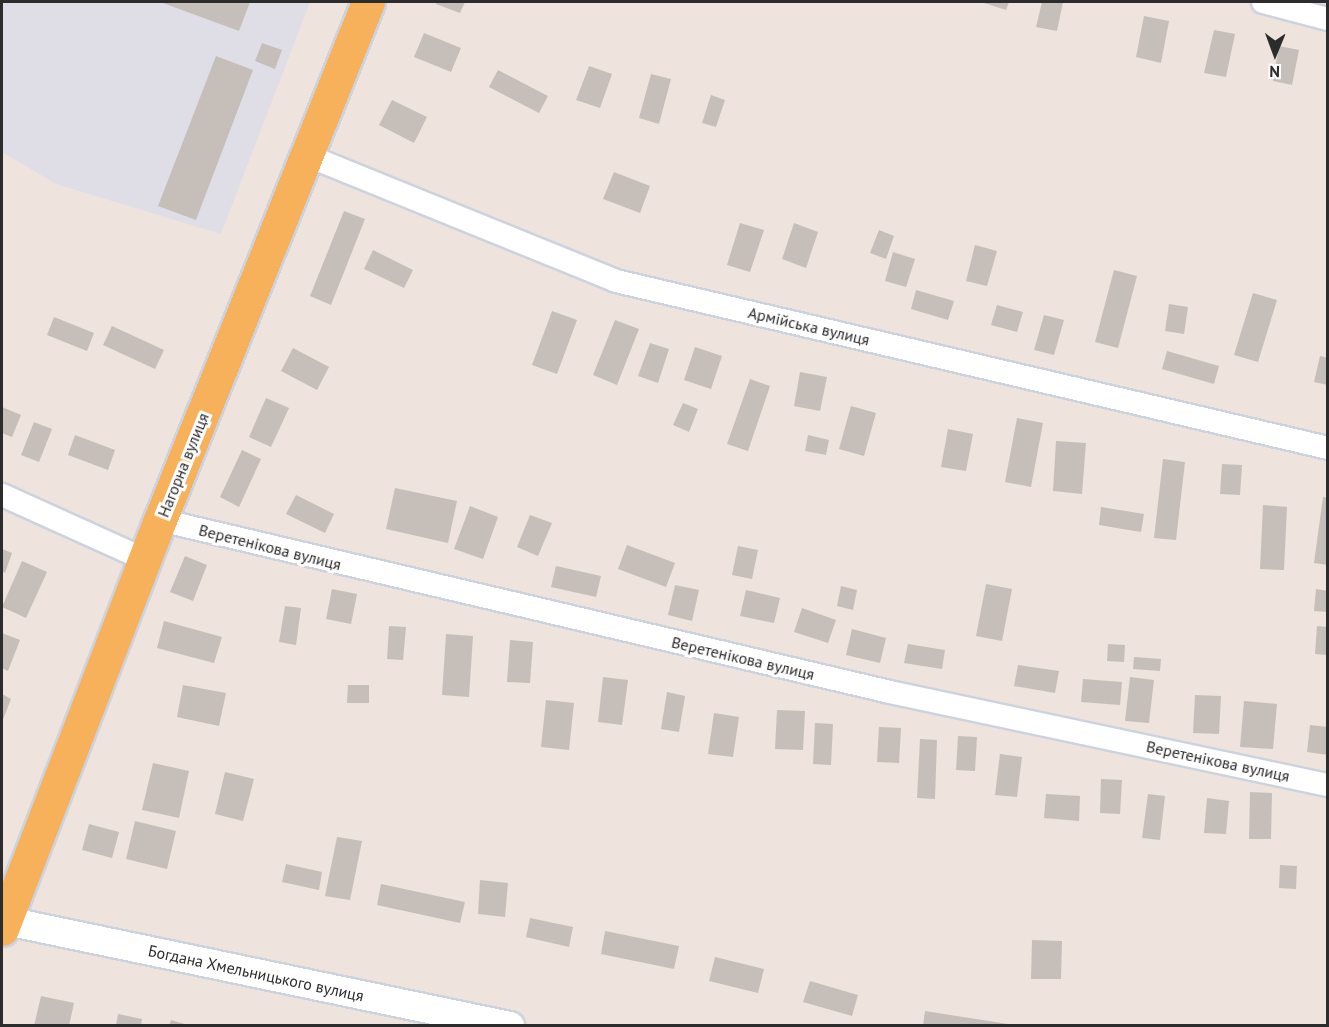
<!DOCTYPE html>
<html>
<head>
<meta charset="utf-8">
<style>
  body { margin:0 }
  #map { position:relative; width:1329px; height:1027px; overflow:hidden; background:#eee3dd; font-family:"PT Sans",sans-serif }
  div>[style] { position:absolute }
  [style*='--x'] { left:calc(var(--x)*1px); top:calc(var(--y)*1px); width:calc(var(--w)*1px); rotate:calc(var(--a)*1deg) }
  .industrial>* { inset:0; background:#dfdee6 }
  .building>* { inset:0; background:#c6bfb9 }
  .roads { filter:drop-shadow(2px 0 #ccd3de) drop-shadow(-2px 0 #ccd3de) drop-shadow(0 2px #ccd3de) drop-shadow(0 -2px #ccd3de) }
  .minor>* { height:22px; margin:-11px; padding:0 11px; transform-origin:11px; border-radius:11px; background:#fff }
  .tertiary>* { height:28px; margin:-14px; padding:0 14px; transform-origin:14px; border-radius:14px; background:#fff }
  .primary>* { height:33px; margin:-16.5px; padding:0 16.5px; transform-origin:16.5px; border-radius:16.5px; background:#f6b15a }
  span { translate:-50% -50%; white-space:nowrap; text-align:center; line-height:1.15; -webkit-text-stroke:6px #fff; paint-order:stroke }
  .street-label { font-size:16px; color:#2c2c2c }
  .frame { position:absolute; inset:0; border:3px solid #2c2c2c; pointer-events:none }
  .north { position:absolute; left:1245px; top:24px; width:60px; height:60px; -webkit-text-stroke:4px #fff; paint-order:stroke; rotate:181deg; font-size:16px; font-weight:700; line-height:24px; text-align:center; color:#2c2c2c }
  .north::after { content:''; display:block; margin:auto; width:21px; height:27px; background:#2c2c2c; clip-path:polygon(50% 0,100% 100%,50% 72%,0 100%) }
</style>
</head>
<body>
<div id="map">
  <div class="industrial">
    <i style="clip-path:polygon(2px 2px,310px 2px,221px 234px,56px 184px,2px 152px)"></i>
  </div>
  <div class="building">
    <i style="clip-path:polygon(160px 2px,250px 2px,239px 31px)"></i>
    <i style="clip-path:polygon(437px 2px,465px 2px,460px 13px,436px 4px)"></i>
    <i style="clip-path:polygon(981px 2px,1009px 2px,1006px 10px)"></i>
    <i style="clip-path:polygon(1042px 2px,1063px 2px,1057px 31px,1036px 27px)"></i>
    <i style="clip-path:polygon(1144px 16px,1169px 21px,1161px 63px,1136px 57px)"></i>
    <i style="clip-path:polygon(1214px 30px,1235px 34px,1226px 77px,1204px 73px)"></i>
    <i style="clip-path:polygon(424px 33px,461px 48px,451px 72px,414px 57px)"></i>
    <i style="clip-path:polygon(262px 43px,282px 50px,275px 69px,255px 61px)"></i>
    <i style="clip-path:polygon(1279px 46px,1299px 50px,1292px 85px,1273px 81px)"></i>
    <i style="clip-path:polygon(216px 56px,253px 70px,196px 220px,158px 206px)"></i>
    <i style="clip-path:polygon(589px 66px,612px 74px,600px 108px,576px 100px)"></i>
    <i style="clip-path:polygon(498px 70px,548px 96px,539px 113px,489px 87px)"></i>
    <i style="clip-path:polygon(651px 74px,671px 79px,659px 124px,639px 118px)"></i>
    <i style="clip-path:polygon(711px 95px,725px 100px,716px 127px,702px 123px)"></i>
    <i style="clip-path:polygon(392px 100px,427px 117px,414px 143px,379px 125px)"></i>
    <i style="clip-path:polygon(614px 172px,650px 186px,640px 213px,603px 199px)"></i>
    <i style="clip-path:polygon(344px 211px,365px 219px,331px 305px,310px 296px)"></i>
    <i style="clip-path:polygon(740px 223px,764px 230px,750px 272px,727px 265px)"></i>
    <i style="clip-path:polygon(794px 223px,818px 232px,806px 268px,782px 259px)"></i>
    <i style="clip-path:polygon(879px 230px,894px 236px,886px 259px,870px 253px)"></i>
    <i style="clip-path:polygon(975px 245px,997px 251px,987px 286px,966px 281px)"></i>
    <i style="clip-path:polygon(373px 250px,413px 270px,404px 288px,364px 269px)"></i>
    <i style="clip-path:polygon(893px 252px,915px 259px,906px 287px,885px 281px)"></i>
    <i style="clip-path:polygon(1114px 270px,1137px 276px,1118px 348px,1095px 342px)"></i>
    <i style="clip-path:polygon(916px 290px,954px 301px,948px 320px,911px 309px)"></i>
    <i style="clip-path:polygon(1253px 293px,1277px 300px,1258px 362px,1234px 355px)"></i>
    <i style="clip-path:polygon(1169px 304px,1188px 307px,1184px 334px,1165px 331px)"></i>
    <i style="clip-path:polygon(997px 305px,1023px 312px,1017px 332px,991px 325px)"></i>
    <i style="clip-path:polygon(552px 311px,577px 320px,557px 374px,532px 365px)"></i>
    <i style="clip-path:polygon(1044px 315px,1064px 320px,1054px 355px,1034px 350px)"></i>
    <i style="clip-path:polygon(54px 317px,94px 333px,87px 351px,47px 335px)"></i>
    <i style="clip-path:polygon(615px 320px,639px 329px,617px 385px,593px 375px)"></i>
    <i style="clip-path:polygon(112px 326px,164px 350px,155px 369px,103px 345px)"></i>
    <i style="clip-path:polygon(650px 343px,669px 349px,658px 383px,638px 376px)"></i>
    <i style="clip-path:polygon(695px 347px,722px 356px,711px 389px,684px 380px)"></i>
    <i style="clip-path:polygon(293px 348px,329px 367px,317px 390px,281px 371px)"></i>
    <i style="clip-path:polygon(1167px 351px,1219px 366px,1214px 384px,1162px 369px)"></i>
    <i style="clip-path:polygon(1320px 356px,1328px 358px,1328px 385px,1314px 382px)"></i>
    <i style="clip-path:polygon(800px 372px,827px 377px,820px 411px,794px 406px)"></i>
    <i style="clip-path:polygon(750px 379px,770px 386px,748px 451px,727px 444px)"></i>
    <i style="clip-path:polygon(266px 398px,289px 408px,271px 447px,249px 437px)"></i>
    <i style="clip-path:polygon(683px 403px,698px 409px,689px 432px,673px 425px)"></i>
    <i style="clip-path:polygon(851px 406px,876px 413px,864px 456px,839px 449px)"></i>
    <i style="clip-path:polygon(2px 407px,21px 415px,12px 437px,2px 433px)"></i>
    <i style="clip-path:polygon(1017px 418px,1043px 423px,1031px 487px,1005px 482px)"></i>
    <i style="clip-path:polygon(34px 422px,52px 429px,39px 462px,21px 455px)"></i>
    <i style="clip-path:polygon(948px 429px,973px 434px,966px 471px,941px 467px)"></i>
    <i style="clip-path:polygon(75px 435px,115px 450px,108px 470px,68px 455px)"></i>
    <i style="clip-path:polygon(808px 435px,829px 440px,826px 455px,805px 451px)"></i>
    <i style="clip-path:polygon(1056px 441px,1086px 443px,1082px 494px,1053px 491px)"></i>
    <i style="clip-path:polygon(242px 450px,261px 459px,239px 507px,220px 497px)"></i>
    <i style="clip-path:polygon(1163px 459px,1185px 462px,1176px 540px,1154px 538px)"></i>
    <i style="clip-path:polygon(1222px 464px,1242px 465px,1240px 495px,1220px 494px)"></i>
    <i style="clip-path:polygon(395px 488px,457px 501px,448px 543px,386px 529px)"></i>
    <i style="clip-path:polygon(296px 495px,334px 514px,325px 533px,286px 514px)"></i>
    <i style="clip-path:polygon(1323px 497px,1328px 498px,1328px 565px,1314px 563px)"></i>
    <i style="clip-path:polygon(1263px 505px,1287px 507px,1284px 570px,1260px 569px)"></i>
    <i style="clip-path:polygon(470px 506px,498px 517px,483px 559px,454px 549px)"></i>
    <i style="clip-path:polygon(1101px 507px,1144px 514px,1141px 532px,1099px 525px)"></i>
    <i style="clip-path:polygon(530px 515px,552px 523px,538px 556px,517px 547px)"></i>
    <i style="clip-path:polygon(627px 545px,675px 563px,666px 587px,618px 569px)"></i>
    <i style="clip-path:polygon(738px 546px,758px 550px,752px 579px,732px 575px)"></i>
    <i style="clip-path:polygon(2px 549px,12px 553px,5px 573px,2px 571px)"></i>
    <i style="clip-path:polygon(185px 556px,207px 565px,193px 601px,170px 592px)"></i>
    <i style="clip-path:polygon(22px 561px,47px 572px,26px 618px,2px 607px)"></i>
    <i style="clip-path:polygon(556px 566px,601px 576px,596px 597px,551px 587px)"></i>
    <i style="clip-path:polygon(986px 584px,1012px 589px,1002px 641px,976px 636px)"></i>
    <i style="clip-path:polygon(675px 585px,699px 590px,692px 621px,668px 615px)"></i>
    <i style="clip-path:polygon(841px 586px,857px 590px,853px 610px,837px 606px)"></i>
    <i style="clip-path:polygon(332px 589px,357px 594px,351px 624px,326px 619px)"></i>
    <i style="clip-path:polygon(1316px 589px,1328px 591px,1328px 612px,1314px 611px)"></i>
    <i style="clip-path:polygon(746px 590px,780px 598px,774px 623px,740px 616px)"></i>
    <i style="clip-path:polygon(285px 606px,301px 608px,296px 645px,279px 642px)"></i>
    <i style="clip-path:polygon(802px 608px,836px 620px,828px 643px,794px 632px)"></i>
    <i style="clip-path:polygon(164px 621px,222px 637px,214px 663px,157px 648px)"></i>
    <i style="clip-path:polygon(389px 626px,406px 627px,403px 660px,387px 659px)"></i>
    <i style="clip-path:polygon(1317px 626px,1328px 627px,1328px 655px,1315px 654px)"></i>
    <i style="clip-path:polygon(852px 629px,886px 638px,880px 663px,846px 655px)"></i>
    <i style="clip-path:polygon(2px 633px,20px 640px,8px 671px,2px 668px)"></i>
    <i style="clip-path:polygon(446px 634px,473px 636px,469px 697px,442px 695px)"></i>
    <i style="clip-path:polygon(510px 640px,533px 642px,530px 683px,507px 682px)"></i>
    <i style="clip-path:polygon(908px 644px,945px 650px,942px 669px,904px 663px)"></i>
    <i style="clip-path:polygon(1108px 644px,1125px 645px,1124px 662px,1107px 661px)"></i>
    <i style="clip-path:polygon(1134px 657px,1161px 659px,1160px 671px,1133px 669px)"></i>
    <i style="clip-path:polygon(1018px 665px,1059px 671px,1055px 693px,1014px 686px)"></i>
    <i style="clip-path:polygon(603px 677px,628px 680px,622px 725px,598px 722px)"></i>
    <i style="clip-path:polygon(1130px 677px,1154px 680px,1149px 723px,1125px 721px)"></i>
    <i style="clip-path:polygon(1083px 679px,1122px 682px,1120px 705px,1081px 702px)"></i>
    <i style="clip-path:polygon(183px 685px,226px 693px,219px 726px,177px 717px)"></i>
    <i style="clip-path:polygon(348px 685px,369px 685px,369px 703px,347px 703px)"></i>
    <i style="clip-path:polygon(667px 692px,685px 696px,679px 732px,661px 729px)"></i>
    <i style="clip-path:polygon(2px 694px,11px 699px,2px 722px)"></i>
    <i style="clip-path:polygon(1195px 695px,1221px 696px,1219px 734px,1193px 733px)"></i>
    <i style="clip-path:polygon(546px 700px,574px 703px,569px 750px,541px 747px)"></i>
    <i style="clip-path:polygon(1244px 701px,1277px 704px,1273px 749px,1240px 747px)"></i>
    <i style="clip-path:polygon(777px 710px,805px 711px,803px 750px,775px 749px)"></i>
    <i style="clip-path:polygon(714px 713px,739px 717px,733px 757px,708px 754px)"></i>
    <i style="clip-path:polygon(815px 723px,833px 724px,831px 765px,813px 764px)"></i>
    <i style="clip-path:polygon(1310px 725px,1328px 727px,1328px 755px,1307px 752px)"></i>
    <i style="clip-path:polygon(879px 727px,901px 728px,899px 763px,877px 762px)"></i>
    <i style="clip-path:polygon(958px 736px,977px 737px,975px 771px,956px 770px)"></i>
    <i style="clip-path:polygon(920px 739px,937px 740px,935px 799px,917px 798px)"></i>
    <i style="clip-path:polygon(1000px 754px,1022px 757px,1017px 797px,995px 795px)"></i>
    <i style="clip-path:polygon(153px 763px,189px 771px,179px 818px,142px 810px)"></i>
    <i style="clip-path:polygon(225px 772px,254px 779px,243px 821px,215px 814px)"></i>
    <i style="clip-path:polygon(1101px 779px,1122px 780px,1120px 814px,1100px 813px)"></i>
    <i style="clip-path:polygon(1250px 792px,1272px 793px,1271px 839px,1249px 839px)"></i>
    <i style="clip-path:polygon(1046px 794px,1080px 796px,1079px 821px,1044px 818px)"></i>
    <i style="clip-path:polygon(1148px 794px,1165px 796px,1160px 840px,1142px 838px)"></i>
    <i style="clip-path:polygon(1207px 798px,1229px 801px,1226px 834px,1204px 833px)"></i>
    <i style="clip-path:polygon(135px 821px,176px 831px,167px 869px,126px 859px)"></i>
    <i style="clip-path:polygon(89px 824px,119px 832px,112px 858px,82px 850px)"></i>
    <i style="clip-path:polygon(337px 837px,362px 841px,350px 900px,325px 896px)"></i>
    <i style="clip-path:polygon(286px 864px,322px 872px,319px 890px,282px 882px)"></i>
    <i style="clip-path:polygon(1280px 865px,1297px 866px,1296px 889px,1279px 888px)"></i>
    <i style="clip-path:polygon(480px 880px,508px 883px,505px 917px,478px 914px)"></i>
    <i style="clip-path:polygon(381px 884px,465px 902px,460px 923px,377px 905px)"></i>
    <i style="clip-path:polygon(530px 918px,573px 927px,569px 947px,526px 937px)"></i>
    <i style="clip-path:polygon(605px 931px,679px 946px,674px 969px,601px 954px)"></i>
    <i style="clip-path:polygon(1032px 940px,1062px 941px,1061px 979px,1031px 979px)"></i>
    <i style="clip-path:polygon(715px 957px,764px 969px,758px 993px,709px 981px)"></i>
    <i style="clip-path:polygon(810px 981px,858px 995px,852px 1016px,803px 1002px)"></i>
    <i style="clip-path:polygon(41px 996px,74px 1003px,69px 1026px,34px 1026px)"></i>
    <i style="clip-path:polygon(925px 1011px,1008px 1024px,1008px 1026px,923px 1026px)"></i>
    <i style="clip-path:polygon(118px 1014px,142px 1019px,141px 1026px,116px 1026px)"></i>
    <i style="clip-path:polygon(171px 1020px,188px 1025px,187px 1026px,169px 1026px)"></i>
  </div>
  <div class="roads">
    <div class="minor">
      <i style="--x:1263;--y:2;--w:67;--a:14.7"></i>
      <i style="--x:306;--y:155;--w:335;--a:22.1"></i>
      <i style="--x:616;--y:281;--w:731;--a:13.2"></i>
      <i style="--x:2;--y:495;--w:158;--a:24.3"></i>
      <i style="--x:160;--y:520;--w:750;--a:13.26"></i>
      <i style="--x:890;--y:692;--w:448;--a:12"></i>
    </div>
    <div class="tertiary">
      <i style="--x:2;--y:920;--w:519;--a:11.79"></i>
    </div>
    <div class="primary">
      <i style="--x:2;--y:929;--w:438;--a:-68.9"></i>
      <i style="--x:160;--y:520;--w:558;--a:-68.12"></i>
    </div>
  </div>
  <div class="street-label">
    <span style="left:809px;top:326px;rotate:13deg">Армійська вулиця</span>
    <span style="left:183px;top:465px;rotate:-68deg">Нагорна вулиця</span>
    <span style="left:270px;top:547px;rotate:14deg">Веретенікова вулиця</span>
    <span style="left:743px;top:658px;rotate:13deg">Веретенікова вулиця</span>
    <span style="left:1218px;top:761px;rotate:12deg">Веретенікова вулиця</span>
    <span style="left:256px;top:973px;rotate:12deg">Богдана Хмельницького вулиця</span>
  </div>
  <div class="frame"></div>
  <div class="north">N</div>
</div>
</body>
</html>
